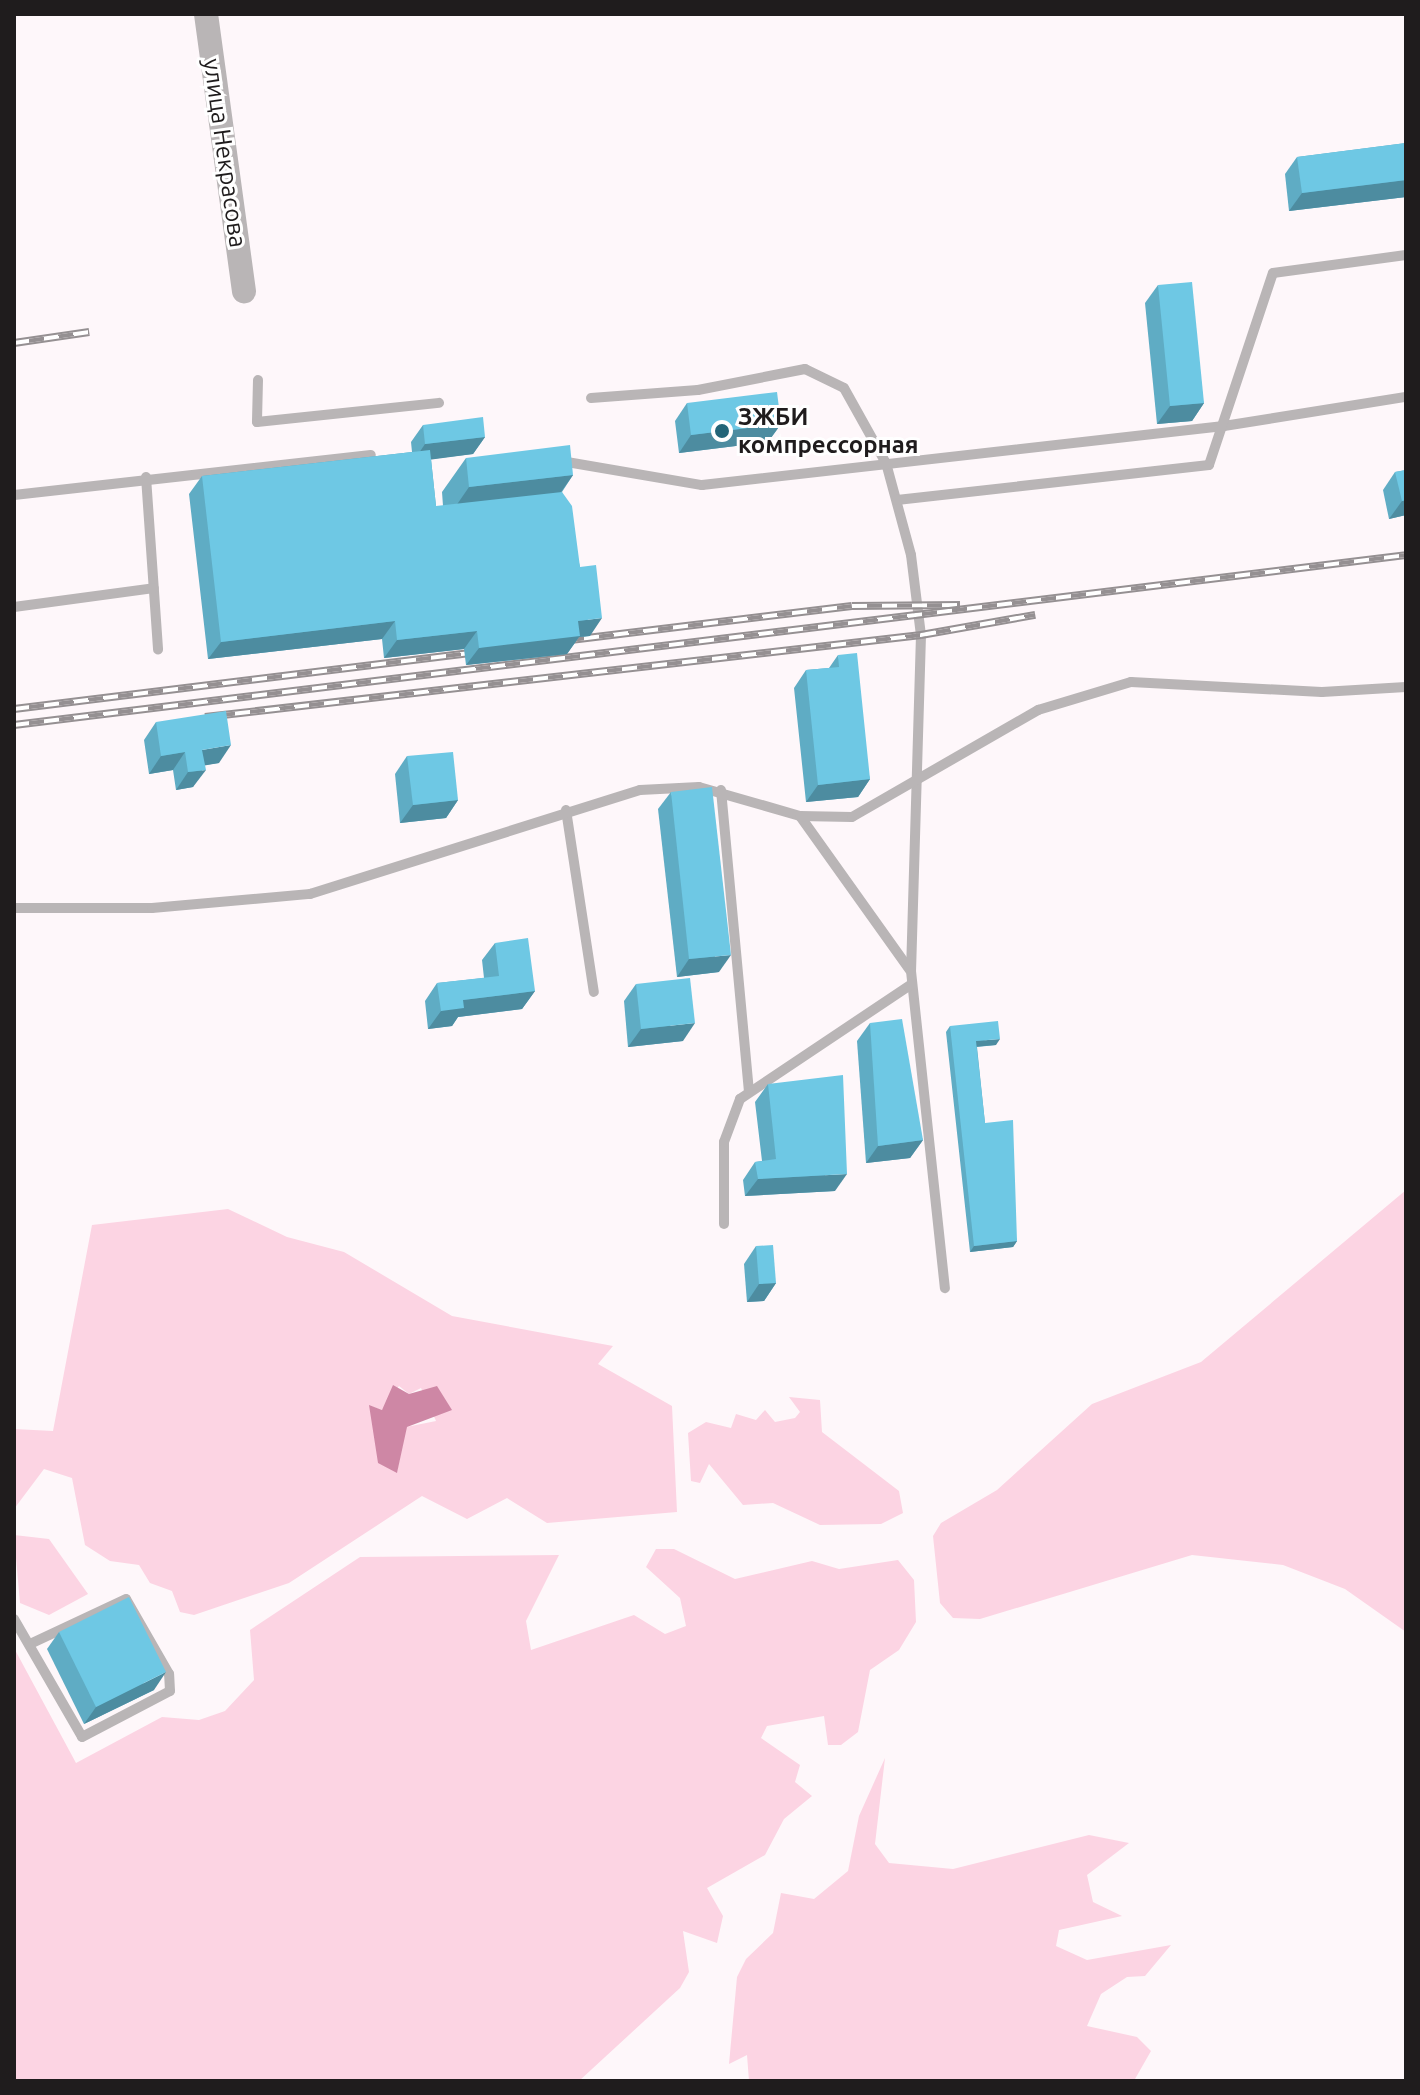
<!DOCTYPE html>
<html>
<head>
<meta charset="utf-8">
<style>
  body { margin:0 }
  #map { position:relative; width:1420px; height:2095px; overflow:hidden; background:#fef7fa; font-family:Ubuntu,sans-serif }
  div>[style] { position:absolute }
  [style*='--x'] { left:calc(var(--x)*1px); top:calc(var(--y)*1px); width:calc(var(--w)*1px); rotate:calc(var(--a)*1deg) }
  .green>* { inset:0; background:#fcd4e3 }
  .water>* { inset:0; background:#ce87a5 }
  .service>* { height:10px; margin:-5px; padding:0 5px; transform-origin:5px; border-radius:5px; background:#b9b5b6 }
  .tertiary>* { height:24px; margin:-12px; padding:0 12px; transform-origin:12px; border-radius:12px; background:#b9b5b6 }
  .rail>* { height:8px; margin-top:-4px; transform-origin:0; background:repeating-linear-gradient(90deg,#fff 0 15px,#959092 0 30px); box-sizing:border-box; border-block:2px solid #959092 }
  .wall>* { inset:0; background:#5facc4 }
  .shaded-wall>* { inset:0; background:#4d8ca0 }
  .building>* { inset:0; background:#6ec8e4 }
  .dots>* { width:22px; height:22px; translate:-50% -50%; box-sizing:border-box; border:4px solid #fff; border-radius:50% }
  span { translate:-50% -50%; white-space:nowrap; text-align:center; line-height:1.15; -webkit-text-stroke:6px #fff; paint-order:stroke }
  .street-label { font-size:24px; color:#1f1c1d }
  .poi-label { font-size:24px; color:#1f1c1d; font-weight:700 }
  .left { translate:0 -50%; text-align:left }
  .frame { position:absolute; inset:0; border:16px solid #1f1c1d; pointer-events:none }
</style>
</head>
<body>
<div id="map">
  <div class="green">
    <i style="clip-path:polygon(1406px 1190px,1406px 1632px,1345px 1589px,1283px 1565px,1192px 1555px,980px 1619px,953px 1618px,940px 1603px,933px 1536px,941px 1523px,997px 1490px,1092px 1404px,1201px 1362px)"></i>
    <i style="clip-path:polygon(evenodd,228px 1209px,287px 1237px,344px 1252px,452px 1316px,613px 1346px,598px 1364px,672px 1406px,677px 1512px,547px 1523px,507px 1498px,467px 1519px,422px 1496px,289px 1583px,194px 1615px,180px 1612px,172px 1591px,150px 1583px,139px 1565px,110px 1561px,85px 1545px,72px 1478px,44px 1469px,14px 1509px,14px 1429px,53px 1431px,92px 1225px,228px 1209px,399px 1386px,409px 1394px,421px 1388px,436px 1421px,406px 1427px,397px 1472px,384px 1463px,370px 1406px,382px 1410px,399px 1386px)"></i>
    <i style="clip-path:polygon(789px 1397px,820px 1400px,822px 1432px,899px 1491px,903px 1513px,881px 1524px,820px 1525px,773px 1503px,743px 1505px,709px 1464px,700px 1483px,691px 1481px,688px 1433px,706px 1422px,731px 1428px,736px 1414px,756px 1420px,765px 1410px,775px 1422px,795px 1418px,800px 1412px)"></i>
    <i style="clip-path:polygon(14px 1535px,49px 1539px,88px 1594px,49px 1615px,20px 1603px)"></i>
    <i style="clip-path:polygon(656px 1549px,674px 1549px,735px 1579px,812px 1561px,839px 1569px,898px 1560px,914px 1580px,916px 1622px,899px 1650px,870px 1670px,858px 1732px,841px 1745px,828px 1745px,824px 1716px,767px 1726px,761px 1738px,800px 1765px,795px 1782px,812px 1796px,784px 1819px,765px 1855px,707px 1888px,723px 1916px,717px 1943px,683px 1931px,689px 1972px,680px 1988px,579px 2081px,14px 2081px,14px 1648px,76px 1763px,162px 1717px,199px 1720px,225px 1711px,254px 1680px,250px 1630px,360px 1557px,559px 1555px,526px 1621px,531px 1650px,634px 1615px,665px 1634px,686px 1626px,680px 1598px,646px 1567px)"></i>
    <i style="clip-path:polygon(885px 1758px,875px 1844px,889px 1863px,953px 1869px,1089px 1835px,1129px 1843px,1087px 1875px,1093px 1902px,1122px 1916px,1059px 1930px,1056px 1946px,1087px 1960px,1171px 1945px,1145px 1976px,1127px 1977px,1101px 1994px,1087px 2026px,1137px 2037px,1151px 2051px,1135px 2079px,749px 2081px,747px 2055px,729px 2064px,737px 1977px,746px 1959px,773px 1933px,781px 1893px,814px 1899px,848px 1871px,859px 1816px)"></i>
  </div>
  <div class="water">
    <i style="clip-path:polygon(393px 1385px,409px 1394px,437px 1386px,452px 1410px,407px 1427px,397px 1473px,378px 1463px,369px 1405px,382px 1410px)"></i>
  </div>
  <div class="service">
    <i style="--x:258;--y:380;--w:42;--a:91.4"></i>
    <i style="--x:257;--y:422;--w:183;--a:-6"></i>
    <i style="--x:591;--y:398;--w:107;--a:-4.3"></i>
    <i style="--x:698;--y:390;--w:109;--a:-11.1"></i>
    <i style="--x:805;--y:369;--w:43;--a:26"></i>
    <i style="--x:844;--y:388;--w:86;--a:60.8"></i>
    <i style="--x:886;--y:463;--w:95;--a:74.8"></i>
    <i style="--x:911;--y:555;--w:81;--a:82.9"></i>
    <i style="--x:921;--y:635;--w:336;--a:91.7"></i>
    <i style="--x:911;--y:971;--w:319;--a:83.9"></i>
    <i style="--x:561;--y:461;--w:143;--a:9.7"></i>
    <i style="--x:702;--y:485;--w:525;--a:-6.45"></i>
    <i style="--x:1224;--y:426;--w:184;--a:-9.1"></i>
    <i style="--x:146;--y:477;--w:173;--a:86"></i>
    <i style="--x:14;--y:495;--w:359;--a:-6.4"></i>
    <i style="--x:897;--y:500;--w:314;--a:-6.4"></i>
    <i style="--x:1209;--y:465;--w:202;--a:-71.6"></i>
    <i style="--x:1273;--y:273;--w:134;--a:-7.7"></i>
    <i style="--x:14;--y:607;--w:141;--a:-7.7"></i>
    <i style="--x:721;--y:790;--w:302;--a:84.7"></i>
    <i style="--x:566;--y:810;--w:184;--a:81.3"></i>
    <i style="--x:800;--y:816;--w:189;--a:54.5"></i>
    <i style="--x:14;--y:908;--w:138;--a:0"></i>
    <i style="--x:152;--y:908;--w:159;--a:-5.1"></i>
    <i style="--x:310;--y:894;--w:346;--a:-17.5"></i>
    <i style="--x:640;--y:790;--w:59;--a:-2.9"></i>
    <i style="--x:699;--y:787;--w:105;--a:16"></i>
    <i style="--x:800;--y:816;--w:52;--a:1.1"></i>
    <i style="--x:852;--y:817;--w:215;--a:-29.9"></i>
    <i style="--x:1038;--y:710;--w:97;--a:-16.8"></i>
    <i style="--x:1131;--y:682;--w:191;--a:3"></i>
    <i style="--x:1322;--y:692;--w:84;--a:-3.4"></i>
    <i style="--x:724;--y:1224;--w:82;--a:-90"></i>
    <i style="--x:724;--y:1142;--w:46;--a:-69.6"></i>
    <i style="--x:740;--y:1099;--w:207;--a:-33.8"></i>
    <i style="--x:14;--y:1619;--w:136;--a:60"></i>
    <i style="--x:82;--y:1737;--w:99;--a:-27.6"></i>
    <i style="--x:170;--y:1691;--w:17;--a:-93"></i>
    <i style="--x:169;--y:1674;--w:86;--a:-119.8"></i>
    <i style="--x:126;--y:1599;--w:106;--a:154.9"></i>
  </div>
  <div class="tertiary">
    <i style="--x:206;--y:14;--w:280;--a:82.2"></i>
  </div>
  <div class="rail">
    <i style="--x:14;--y:343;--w:76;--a:-8.3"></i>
    <i style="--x:554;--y:642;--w:300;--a:-6.9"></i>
    <i style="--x:852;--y:606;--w:108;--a:-0.5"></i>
    <i style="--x:14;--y:709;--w:476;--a:-7"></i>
    <i style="--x:205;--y:717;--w:721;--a:-6.53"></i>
    <i style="--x:921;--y:635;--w:116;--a:-10"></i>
    <i style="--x:14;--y:725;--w:1402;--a:-6.96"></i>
  </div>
  <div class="wall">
    <i style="clip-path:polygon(1406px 143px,1406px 197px,1289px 211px,1285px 174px,1297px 157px)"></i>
    <i style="clip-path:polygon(1158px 285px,1204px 403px,1192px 421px,1157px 424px,1145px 303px)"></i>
    <i style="clip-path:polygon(687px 403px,781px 424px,768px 442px,679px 453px,675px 421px)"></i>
    <i style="clip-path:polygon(423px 425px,485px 437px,473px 454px,431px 459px,436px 506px,443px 506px,442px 492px,466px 458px,573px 475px,562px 492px,580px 567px,590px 636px,579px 637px,567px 654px,466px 665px,464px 649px,384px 658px,382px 639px,208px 659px,189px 494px,202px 476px,412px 452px,411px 442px)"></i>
    <i style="clip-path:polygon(1406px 470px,1406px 515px,1389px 519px,1383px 490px,1395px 472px)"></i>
    <i style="clip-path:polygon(838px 655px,870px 779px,858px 797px,806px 802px,794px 688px,806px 670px,829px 668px)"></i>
    <i style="clip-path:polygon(156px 722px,219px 763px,205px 765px,193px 787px,176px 790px,173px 770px,149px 774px,144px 740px)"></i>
    <i style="clip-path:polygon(407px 756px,458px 800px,446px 818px,400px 823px,395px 774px)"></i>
    <i style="clip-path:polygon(671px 792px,719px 972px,677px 977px,658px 809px)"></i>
    <i style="clip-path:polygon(495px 943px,535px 991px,522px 1009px,458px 1017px,452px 1026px,428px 1029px,425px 1001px,437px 983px,484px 978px,482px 960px)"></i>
    <i style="clip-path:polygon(636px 984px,683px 1041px,628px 1047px,624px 1001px)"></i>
    <i style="clip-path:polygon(870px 1023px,923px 1140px,910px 1158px,866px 1163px,857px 1041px)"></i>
    <i style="clip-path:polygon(950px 1026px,996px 1045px,977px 1047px,985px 1123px,1017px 1241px,1013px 1247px,970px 1252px,946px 1032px)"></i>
    <i style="clip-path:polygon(768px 1084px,835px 1191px,745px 1196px,743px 1180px,755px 1162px,762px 1161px,755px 1102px)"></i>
    <i style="clip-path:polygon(756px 1246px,776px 1283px,764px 1301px,747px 1302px,744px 1264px)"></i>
    <i style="clip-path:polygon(59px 1632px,154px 1690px,84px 1724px,47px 1649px)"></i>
  </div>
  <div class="shaded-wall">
    <i style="clip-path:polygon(1406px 180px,1406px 197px,1289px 211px,1302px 193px)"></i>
    <i style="clip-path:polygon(1204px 403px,1192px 421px,1157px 424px,1170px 406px)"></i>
    <i style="clip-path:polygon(781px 424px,768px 442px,679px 453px,691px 435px)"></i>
    <i style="clip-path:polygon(485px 437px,473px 454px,413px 462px,425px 444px)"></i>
    <i style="clip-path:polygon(573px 475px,549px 509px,445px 522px,469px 487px)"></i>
    <i style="clip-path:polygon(1406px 500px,1406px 515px,1389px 519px,1402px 501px)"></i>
    <i style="clip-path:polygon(602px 618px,590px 636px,579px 637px,567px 654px,466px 665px,479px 648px,578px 621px)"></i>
    <i style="clip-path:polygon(395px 621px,382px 639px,208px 659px,221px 642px)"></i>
    <i style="clip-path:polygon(477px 631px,464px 649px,384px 658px,397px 640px)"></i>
    <i style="clip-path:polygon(231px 745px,219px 763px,190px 768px,202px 750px)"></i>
    <i style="clip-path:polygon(185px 752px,173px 770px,149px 774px,161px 756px)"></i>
    <i style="clip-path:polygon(206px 770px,193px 787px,176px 790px,188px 772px)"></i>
    <i style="clip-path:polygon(870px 779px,858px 797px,806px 802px,818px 785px)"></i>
    <i style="clip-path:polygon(458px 800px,446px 818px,400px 823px,413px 805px)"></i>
    <i style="clip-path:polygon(731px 955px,719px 972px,677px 977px,689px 959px)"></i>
    <i style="clip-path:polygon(535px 991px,522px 1009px,458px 1017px,452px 1026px,428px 1029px,441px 1011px,463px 1000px)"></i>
    <i style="clip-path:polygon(695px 1023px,683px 1041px,628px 1047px,641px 1029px)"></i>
    <i style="clip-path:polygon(1000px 1039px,996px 1045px,972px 1047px,976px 1041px)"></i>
    <i style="clip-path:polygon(923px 1140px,910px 1158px,866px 1163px,878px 1146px)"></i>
    <i style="clip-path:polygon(847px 1174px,835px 1191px,745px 1196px,758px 1179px)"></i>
    <i style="clip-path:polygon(1017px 1241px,1013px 1247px,970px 1252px,974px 1246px)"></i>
    <i style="clip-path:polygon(776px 1283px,764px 1301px,747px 1302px,759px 1284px)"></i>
    <i style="clip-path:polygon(166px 1672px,154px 1690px,84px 1724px,96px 1707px)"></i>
  </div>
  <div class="building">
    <i style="clip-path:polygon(1406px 143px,1406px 180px,1302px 193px,1297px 157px)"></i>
    <i style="clip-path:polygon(1192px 282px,1204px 403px,1170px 406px,1158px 285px)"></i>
    <i style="clip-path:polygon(777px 392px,781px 424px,691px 435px,687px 403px)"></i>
    <i style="clip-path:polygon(483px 417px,485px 437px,425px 444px,423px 425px)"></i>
    <i style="clip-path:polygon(570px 445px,573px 475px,469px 487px,466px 458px)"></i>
    <i style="clip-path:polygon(430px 450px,436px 506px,562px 492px,572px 506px,580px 567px,596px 565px,602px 618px,578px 621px,580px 636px,479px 648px,477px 631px,397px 640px,395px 621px,221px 642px,202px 476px)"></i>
    <i style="clip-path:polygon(1406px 470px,1406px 500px,1402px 501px,1395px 472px)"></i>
    <i style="clip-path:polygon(857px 653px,870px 779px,818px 785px,806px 670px,839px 667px,838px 655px)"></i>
    <i style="clip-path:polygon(226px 711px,231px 745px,202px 750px,206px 770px,188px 772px,185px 752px,161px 756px,156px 722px)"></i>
    <i style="clip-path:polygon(453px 752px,458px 800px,413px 805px,407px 756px)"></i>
    <i style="clip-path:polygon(712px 787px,731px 955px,689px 959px,671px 792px)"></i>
    <i style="clip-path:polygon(528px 938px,535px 991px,463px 1000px,464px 1008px,441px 1011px,437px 983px,499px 976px,495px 943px)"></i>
    <i style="clip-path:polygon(690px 978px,695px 1023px,641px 1029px,636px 984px)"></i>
    <i style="clip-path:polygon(902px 1019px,923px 1140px,878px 1146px,870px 1023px)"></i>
    <i style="clip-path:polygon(998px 1021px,1000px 1039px,976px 1041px,985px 1123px,1013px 1120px,1017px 1241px,974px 1246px,950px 1026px)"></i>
    <i style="clip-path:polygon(843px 1075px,847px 1174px,758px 1179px,755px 1162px,776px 1159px,768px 1084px)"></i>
    <i style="clip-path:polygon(773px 1245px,776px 1283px,759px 1284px,756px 1246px)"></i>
    <i style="clip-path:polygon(129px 1597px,166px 1672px,96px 1707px,59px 1632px)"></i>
  </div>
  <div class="dots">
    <i style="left:722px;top:431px;background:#236578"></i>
  </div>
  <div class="street-label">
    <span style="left:225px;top:153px;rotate:82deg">улица Некрасова</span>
  </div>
  <div class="poi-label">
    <span class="left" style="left:738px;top:431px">ЗЖБИ<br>компрессорная</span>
  </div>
  <div class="frame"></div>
</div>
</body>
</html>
